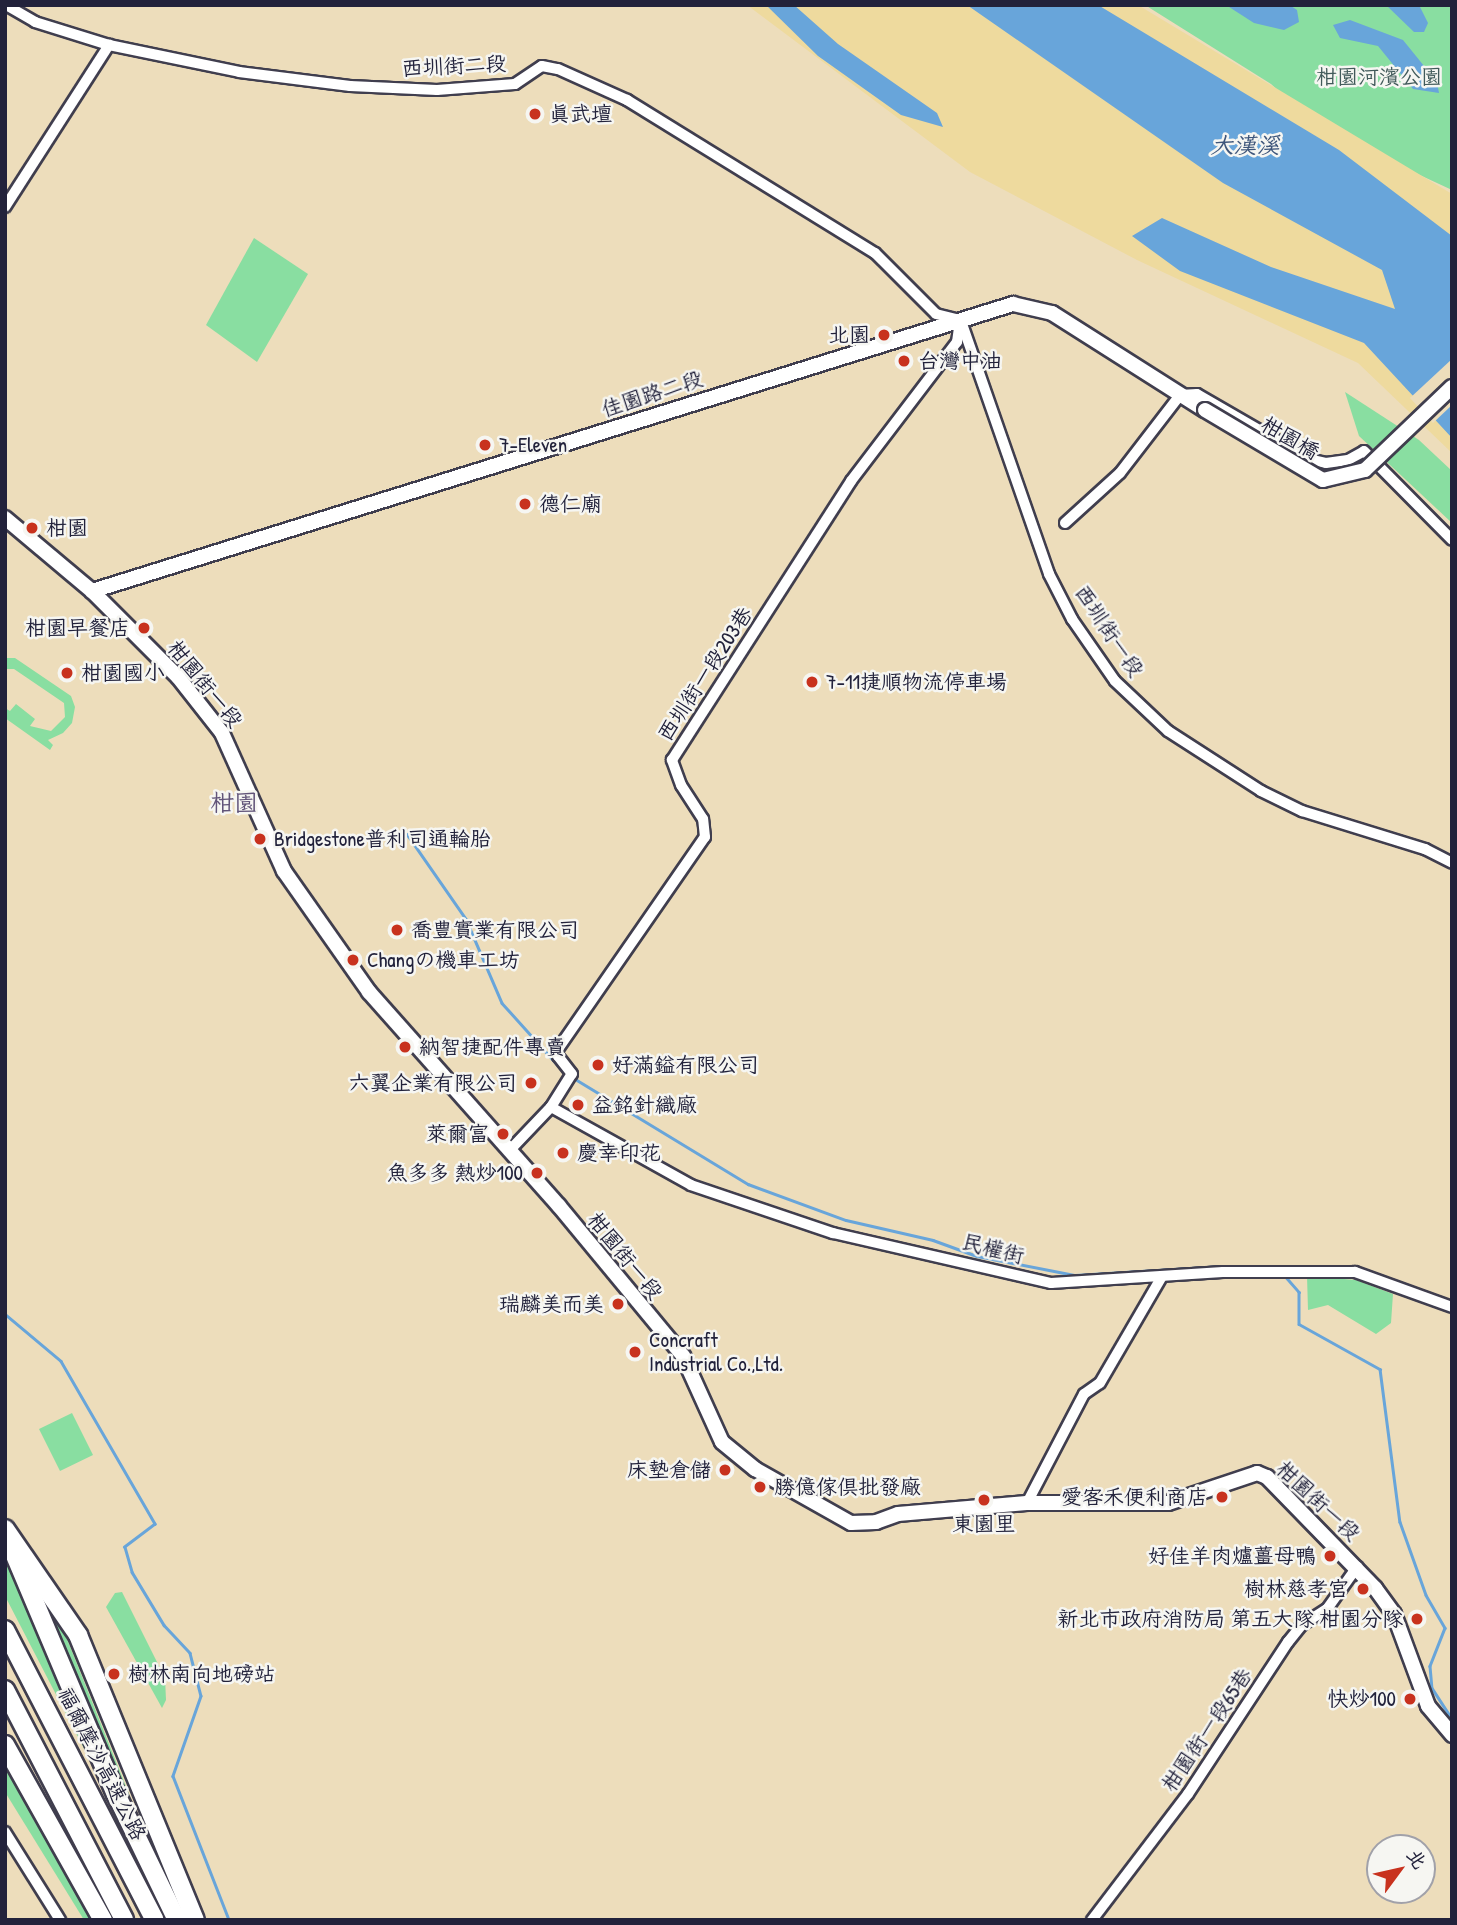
<!DOCTYPE html>
<html>
<head>
<meta charset="utf-8">
<style>
  body { margin:0 }
  #map { position:relative; width:1457px; height:1925px; overflow:hidden; background:#edddbb; font-family:"Patrick Hand","LXGW WenKai TC","Klee One",sans-serif }
  div>[style] { position:absolute }
  [style*='--x'] { left:calc(var(--x)*1px); top:calc(var(--y)*1px); width:calc(var(--w)*1px); rotate:calc(var(--a)*1deg) }
  .green>* { inset:0; background:#89dea1 }
  .sand>* { inset:0; background:#eeda9e }
  .water>* { inset:0; background:#68a5da }
  .pier>* { inset:0; background:#edddbb }
  .stream>* { height:2.5px; margin:-1.25px; padding:0 1.25px; transform-origin:1.25px; border-radius:1.25px; background:#68a5da }
  .roads { filter:drop-shadow(2px 0 #403e4e) drop-shadow(-2px 0 #403e4e) drop-shadow(0 2px #403e4e) drop-shadow(0 -2px #403e4e) }
  .street>* { height:10px; margin:-5px; padding:0 5px; transform-origin:5px; border-radius:5px; background:#fff }
  .secondary>* { height:14px; margin:-7px; padding:0 7px; transform-origin:7px; border-radius:7px; background:#fff }
  .highway>* { height:18px; margin:-9px; padding:0 9px; transform-origin:9px; border-radius:9px; background:#fff }
  .bridges { filter:drop-shadow(2px 0 #403e4e) drop-shadow(-2px 0 #403e4e) drop-shadow(0 2px #403e4e) drop-shadow(0 -2px #403e4e) }
  .secondary-bridge>* { height:14px; margin:-7px; padding:0 7px; transform-origin:7px; border-radius:7px; background:#fff }
  .dots>* { width:19px; height:19px; translate:-50% -50%; box-sizing:border-box; border:4px solid #f6f6f2; border-radius:50% }
  span { translate:-50% -50%; white-space:nowrap; text-align:center; line-height:1.15; -webkit-text-stroke:5px #f6f6f2; paint-order:stroke }
  .street-label { font-size:21px; color:#22223b }
  .park-label { font-size:21px; color:#415a5a }
  .poi-label { font-size:21px; color:#22223b }
  .left { translate:0 -50%; text-align:left }
  .right { translate:-100% -50%; text-align:right }
  .water-label { font-size:23px; color:#3e567b; font-style:italic }
  .quarter-label { font-size:24px; color:#615479 }
  .frame { position:absolute; inset:0; border:7px solid #22223b; pointer-events:none }
  .north { position:absolute; left:1366px; top:1834px; width:70px; height:70px; box-sizing:border-box; background:#f6f6f2; border:2px solid #a1a1a9; border-radius:50%; rotate:57deg; font-size:19px; font-weight:700; line-height:28px; text-align:center; color:#22223b }
  .north::after { content:''; display:block; margin:auto; width:24px; height:32px; background:#c8321e; clip-path:polygon(50% 0,100% 100%,50% 72%,0 100%) }
</style>
</head>
<body>
<div id="map">
  <div class="green">
    <i style="clip-path:polygon(1145px 5px,1452px 5px,1452px 190px,1321px 129px,1271px 84px)"></i>
    <i style="clip-path:polygon(254px 238px,308px 274px,257px 362px,206px 325px)"></i>
    <i style="clip-path:polygon(1345px 392px,1419px 440px,1452px 471px,1452px 523px,1359px 436px)"></i>
    <i style="clip-path:polygon(5px 658px,15px 658px,71px 696px,75px 707px,72px 723px,63px 733px,48px 740px,53px 745px,50px 750px,5px 718px,5px 708px,10px 711px,16px 704px,35px 719px,30px 726px,51px 731px,65px 717px,64px 703px,14px 669px,5px 669px)"></i>
    <i style="clip-path:polygon(1307px 1276px,1356px 1280px,1393px 1294px,1391px 1323px,1376px 1334px,1328px 1305px,1308px 1310px)"></i>
    <i style="clip-path:polygon(72px 1413px,93px 1455px,60px 1471px,39px 1429px)"></i>
    <i style="clip-path:polygon(5px 1558px,44px 1653px,93px 1766px,5px 1596px)"></i>
    <i style="clip-path:polygon(37px 1580px,63px 1629px,145px 1834px,115px 1781px,42px 1613px)"></i>
    <i style="clip-path:polygon(122px 1592px,165px 1678px,166px 1700px,162px 1708px,106px 1607px,115px 1593px)"></i>
    <i style="clip-path:polygon(5px 1766px,30px 1804px,93px 1920px,84px 1920px,5px 1792px)"></i>
  </div>
  <div class="sand">
    <i style="clip-path:polygon(747px 5px,1138px 5px,1452px 194px,1452px 453px,1358px 363px,1137px 260px,970px 172px)"></i>
  </div>
  <div class="water">
    <i style="clip-path:polygon(766px 5px,794px 5px,838px 44px,937px 113px,943px 127px,901px 115px,818px 56px)"></i>
    <i style="clip-path:polygon(967px 5px,1098px 5px,1339px 150px,1452px 236px,1452px 438px,1364px 343px,1180px 271px,1132px 236px,1162px 218px,1271px 267px,1395px 309px,1382px 270px,1223px 183px)"></i>
    <i style="clip-path:polygon(1226px 5px,1291px 6px,1297px 10px,1299px 22px,1284px 30px,1254px 23px)"></i>
    <i style="clip-path:polygon(1386px 5px,1419px 5px,1428px 23px,1424px 32px,1414px 32px)"></i>
    <i style="clip-path:polygon(1350px 20px,1403px 40px,1437px 82px,1439px 93px,1413px 89px,1378px 46px,1340px 38px,1333px 25px)"></i>
  </div>
  <div class="pier">
    <i style="clip-path:polygon(1452px 359px,1452px 405px,1433px 423px,1410px 398px)"></i>
  </div>
  <div class="stream">
    <i style="--x:407;--y:834;--w:103;--a:55.2"></i>
    <i style="--x:466;--y:919;--w:91;--a:66.8"></i>
    <i style="--x:502;--y:1003;--w:96;--a:48"></i>
    <i style="--x:572;--y:1077;--w:206;--a:31.3"></i>
    <i style="--x:748;--y:1184;--w:104;--a:20.2"></i>
    <i style="--x:846;--y:1220;--w:89;--a:12.9"></i>
    <i style="--x:933;--y:1240;--w:47;--a:20"></i>
    <i style="--x:977;--y:1256;--w:100;--a:11"></i>
    <i style="--x:1075;--y:1275;--w:148;--a:-3.5"></i>
    <i style="--x:1286;--y:1277;--w:20;--a:49"></i>
    <i style="--x:1299;--y:1292;--w:32;--a:90"></i>
    <i style="--x:1299;--y:1324;--w:93;--a:29.1"></i>
    <i style="--x:1380;--y:1369;--w:154;--a:82.6"></i>
    <i style="--x:1400;--y:1522;--w:77;--a:70.4"></i>
    <i style="--x:1426;--y:1595;--w:38;--a:60"></i>
    <i style="--x:1445;--y:1628;--w:41;--a:111.5"></i>
    <i style="--x:1430;--y:1666;--w:22;--a:85"></i>
    <i style="--x:1432;--y:1688;--w:37;--a:57"></i>
    <i style="--x:5;--y:1314;--w:73;--a:40"></i>
    <i style="--x:61;--y:1361;--w:188;--a:60"></i>
    <i style="--x:155;--y:1524;--w:38;--a:143"></i>
    <i style="--x:125;--y:1547;--w:26;--a:74"></i>
    <i style="--x:132;--y:1572;--w:62;--a:58.9"></i>
    <i style="--x:164;--y:1625;--w:38;--a:47"></i>
    <i style="--x:190;--y:1653;--w:44;--a:75.7"></i>
    <i style="--x:201;--y:1696;--w:85;--a:109.3"></i>
    <i style="--x:173;--y:1776;--w:155;--a:68.7"></i>
  </div>
  <div class="roads">
    <div class="street">
      <i style="--x:6;--y:5;--w:34;--a:30"></i>
      <i style="--x:35;--y:22;--w:77;--a:17.3"></i>
      <i style="--x:109;--y:45;--w:133;--a:11.7"></i>
      <i style="--x:239;--y:72;--w:112;--a:7.2"></i>
      <i style="--x:350;--y:86;--w:87;--a:2.6"></i>
      <i style="--x:437;--y:90;--w:78;--a:-4.4"></i>
      <i style="--x:515;--y:84;--w:32;--a:-34"></i>
      <i style="--x:542;--y:66;--w:16;--a:11"></i>
      <i style="--x:558;--y:69;--w:76;--a:24.2"></i>
      <i style="--x:627;--y:100;--w:291;--a:31.7"></i>
      <i style="--x:875;--y:253;--w:86;--a:45"></i>
      <i style="--x:936;--y:314;--w:25;--a:14"></i>
      <i style="--x:5;--y:207;--w:193;--a:-57.3"></i>
      <i style="--x:961;--y:321;--w:268;--a:70.8"></i>
      <i style="--x:1049;--y:574;--w:51;--a:62.9"></i>
      <i style="--x:1072;--y:619;--w:75;--a:55.3"></i>
      <i style="--x:1115;--y:681;--w:73;--a:43.3"></i>
      <i style="--x:1168;--y:731;--w:111;--a:32.8"></i>
      <i style="--x:1261;--y:791;--w:46;--a:26"></i>
      <i style="--x:1302;--y:811;--w:129;--a:17.2"></i>
      <i style="--x:1425;--y:849;--w:30;--a:27"></i>
      <i style="--x:1065;--y:523;--w:74;--a:-42.3"></i>
      <i style="--x:1120;--y:473;--w:98;--a:-52.4"></i>
      <i style="--x:1180;--y:395;--w:17;--a:-3"></i>
      <i style="--x:1197;--y:394;--w:129;--a:30.1"></i>
      <i style="--x:1309;--y:459;--w:17;--a:13"></i>
      <i style="--x:1326;--y:463;--w:22;--a:-8"></i>
      <i style="--x:1348;--y:460;--w:18;--a:-29"></i>
      <i style="--x:1364;--y:451;--w:125;--a:45.3"></i>
      <i style="--x:551;--y:1107;--w:160;--a:29.1"></i>
      <i style="--x:691;--y:1185;--w:150;--a:18.7"></i>
      <i style="--x:833;--y:1233;--w:224;--a:12.9"></i>
      <i style="--x:1051;--y:1283;--w:172;--a:-3.7"></i>
      <i style="--x:1223;--y:1272;--w:132;--a:0"></i>
      <i style="--x:1355;--y:1272;--w:103;--a:19.8"></i>
      <i style="--x:510;--y:1150;--w:59;--a:-46.4"></i>
      <i style="--x:551;--y:1107;--w:39;--a:-58"></i>
      <i style="--x:572;--y:1074;--w:23;--a:-128"></i>
      <i style="--x:558;--y:1056;--w:7;--a:-90"></i>
      <i style="--x:558;--y:1049;--w:258;--a:-55.3"></i>
      <i style="--x:705;--y:837;--w:18;--a:-96"></i>
      <i style="--x:703;--y:819;--w:40;--a:-122.9"></i>
      <i style="--x:681;--y:785;--w:27;--a:-110"></i>
      <i style="--x:672;--y:760;--w:331;--a:-57.3"></i>
      <i style="--x:851;--y:481;--w:175;--a:-52.7"></i>
      <i style="--x:957;--y:342;--w:22;--a:-82"></i>
      <i style="--x:1027;--y:1503;--w:123;--a:-62.4"></i>
      <i style="--x:1084;--y:1394;--w:19;--a:-35"></i>
      <i style="--x:1100;--y:1383;--w:121;--a:-59.8"></i>
      <i style="--x:5;--y:1832;--w:104;--a:58"></i>
      <i style="--x:1092;--y:1920;--w:158;--a:-52.7"></i>
      <i style="--x:1188;--y:1794;--w:182;--a:-56.7"></i>
      <i style="--x:1288;--y:1642;--w:22;--a:-51"></i>
      <i style="--x:1302;--y:1625;--w:30;--a:-33"></i>
      <i style="--x:1327;--y:1609;--w:52;--a:-54.5"></i>
    </div>
    <div class="secondary">
      <i style="--x:5;--y:518;--w:114;--a:40"></i>
      <i style="--x:92;--y:591;--w:122;--a:45"></i>
      <i style="--x:178;--y:677;--w:71;--a:51.8"></i>
      <i style="--x:222;--y:733;--w:151;--a:65.8"></i>
      <i style="--x:284;--y:871;--w:148;--a:54.9"></i>
      <i style="--x:369;--y:992;--w:286;--a:48.4"></i>
      <i style="--x:559;--y:1206;--w:195;--a:50.4"></i>
      <i style="--x:683;--y:1356;--w:94;--a:65.6"></i>
      <i style="--x:722;--y:1442;--w:43;--a:39.3"></i>
      <i style="--x:755;--y:1469;--w:110;--a:29.4"></i>
      <i style="--x:851;--y:1523;--w:25;--a:-2"></i>
      <i style="--x:876;--y:1522;--w:23;--a:-20"></i>
      <i style="--x:898;--y:1514;--w:129;--a:-4.9"></i>
      <i style="--x:1027;--y:1503;--w:141;--a:0"></i>
      <i style="--x:1168;--y:1503;--w:94;--a:-18.6"></i>
      <i style="--x:1257;--y:1473;--w:11;--a:22"></i>
      <i style="--x:1267;--y:1477;--w:155;--a:45.8"></i>
      <i style="--x:1375;--y:1588;--w:32;--a:54"></i>
      <i style="--x:1394;--y:1614;--w:98;--a:69.7"></i>
      <i style="--x:1428;--y:1706;--w:38;--a:50"></i>
      <i style="--x:92;--y:591;--w:965;--a:-17.31"></i>
      <i style="--x:1013;--y:304;--w:40;--a:13"></i>
      <i style="--x:1052;--y:313;--w:181;--a:32.4"></i>
    </div>
    <div class="highway">
      <i style="--x:5;--y:1529;--w:129;--a:55.4"></i>
      <i style="--x:78;--y:1635;--w:308;--a:67.7"></i>
      <i style="--x:11;--y:1546;--w:269;--a:67.1"></i>
      <i style="--x:116;--y:1794;--w:140;--a:64.2"></i>
      <i style="--x:5;--y:1630;--w:326;--a:62.7"></i>
      <i style="--x:5;--y:1690;--w:259;--a:62.6"></i>
      <i style="--x:5;--y:1745;--w:201;--a:60.8"></i>
    </div>
  </div>
  <div class="bridges">
    <div class="secondary-bridge">
      <i style="--x:1205;--y:410;--w:137;--a:30.7"></i>
      <i style="--x:1323;--y:480;--w:43;--a:-13.4"></i>
      <i style="--x:1365;--y:470;--w:120;--a:-43.7"></i>
    </div>
  </div>
  <div class="dots">
    <i style="left:535px;top:114px;background:#c8321e"></i>
    <i style="left:884px;top:335px;background:#c8321e"></i>
    <i style="left:904px;top:361px;background:#c8321e"></i>
    <i style="left:485px;top:445px;background:#c8321e"></i>
    <i style="left:525px;top:504px;background:#c8321e"></i>
    <i style="left:32px;top:528px;background:#c8321e"></i>
    <i style="left:144px;top:628px;background:#c8321e"></i>
    <i style="left:67px;top:673px;background:#c8321e"></i>
    <i style="left:812px;top:682px;background:#c8321e"></i>
    <i style="left:260px;top:839px;background:#c8321e"></i>
    <i style="left:397px;top:930px;background:#c8321e"></i>
    <i style="left:353px;top:960px;background:#c8321e"></i>
    <i style="left:405px;top:1047px;background:#c8321e"></i>
    <i style="left:598px;top:1065px;background:#c8321e"></i>
    <i style="left:531px;top:1083px;background:#c8321e"></i>
    <i style="left:578px;top:1105px;background:#c8321e"></i>
    <i style="left:503px;top:1134px;background:#c8321e"></i>
    <i style="left:563px;top:1153px;background:#c8321e"></i>
    <i style="left:537px;top:1173px;background:#c8321e"></i>
    <i style="left:618px;top:1304px;background:#c8321e"></i>
    <i style="left:635px;top:1352px;background:#c8321e"></i>
    <i style="left:725px;top:1470px;background:#c8321e"></i>
    <i style="left:760px;top:1487px;background:#c8321e"></i>
    <i style="left:1222px;top:1497px;background:#c8321e"></i>
    <i style="left:984px;top:1500px;background:#c8321e"></i>
    <i style="left:1330px;top:1556px;background:#c8321e"></i>
    <i style="left:1363px;top:1589px;background:#c8321e"></i>
    <i style="left:1417px;top:1619px;background:#c8321e"></i>
    <i style="left:114px;top:1674px;background:#c8321e"></i>
    <i style="left:1410px;top:1699px;background:#c8321e"></i>
  </div>
  <div class="street-label">
    <span style="left:454px;top:66px;rotate:-3deg">西圳街二段</span>
    <span style="left:652px;top:394px;rotate:-18deg">佳園路二段</span>
    <span style="left:1290px;top:438px;rotate:30deg">柑園橋</span>
    <span style="left:1109px;top:631px;rotate:56deg">西圳街一段</span>
    <span style="left:705px;top:674px;rotate:-57deg">西圳街一段203巷</span>
    <span style="left:205px;top:684px;rotate:51deg">柑園街一段</span>
    <span style="left:993px;top:1249px;rotate:14deg">民權街</span>
    <span style="left:625px;top:1256px;rotate:51deg">柑園街一段</span>
    <span style="left:1318px;top:1501px;rotate:43deg">柑園街一段</span>
    <span style="left:1207px;top:1730px;rotate:-56deg">柑園街一段65巷</span>
    <span style="left:102px;top:1764px;rotate:63deg">福爾摩沙高速公路</span>
  </div>
  <div class="park-label">
    <span style="left:1379px;top:77px">柑園河濱公園</span>
  </div>
  <div class="poi-label">
    <span class="left" style="left:549px;top:114px">真武壇</span>
    <span class="right" style="left:870px;top:335px">北園</span>
    <span class="left" style="left:918px;top:361px">台灣中油</span>
    <span class="left" style="left:499px;top:445px">7-Eleven</span>
    <span class="left" style="left:539px;top:504px">德仁廟</span>
    <span class="left" style="left:46px;top:528px">柑園</span>
    <span class="right" style="left:130px;top:628px">柑園早餐店</span>
    <span class="left" style="left:81px;top:673px">柑園國小</span>
    <span class="left" style="left:826px;top:682px">7-11捷順物流停車場</span>
    <span class="left" style="left:274px;top:839px">Bridgestone普利司通輪胎</span>
    <span class="left" style="left:411px;top:930px">喬豊實業有限公司</span>
    <span class="left" style="left:367px;top:960px">Changの機車工坊</span>
    <span class="left" style="left:419px;top:1047px">納智捷配件專賣</span>
    <span class="left" style="left:612px;top:1065px">好滿鎰有限公司</span>
    <span class="right" style="left:517px;top:1083px">六翼企業有限公司</span>
    <span class="left" style="left:592px;top:1105px">益銘針織廠</span>
    <span class="right" style="left:489px;top:1134px">萊爾富</span>
    <span class="left" style="left:577px;top:1153px">慶幸印花</span>
    <span class="right" style="left:523px;top:1173px">魚多多 熱炒100</span>
    <span class="right" style="left:604px;top:1304px">瑞麟美而美</span>
    <span class="left" style="left:649px;top:1352px">Concraft<br>Industrial Co.,Ltd.</span>
    <span class="right" style="left:711px;top:1470px">床墊倉儲</span>
    <span class="left" style="left:774px;top:1487px">勝億傢俱批發廠</span>
    <span class="right" style="left:1208px;top:1497px">愛客禾便利商店</span>
    <span style="left:984px;top:1524px">東園里</span>
    <span class="right" style="left:1316px;top:1556px">好佳羊肉爐薑母鴨</span>
    <span class="right" style="left:1349px;top:1589px">樹林慈孝宮</span>
    <span class="right" style="left:1403px;top:1619px">新北市政府消防局 第五大隊 柑園分隊</span>
    <span class="left" style="left:128px;top:1674px">樹林南向地磅站</span>
    <span class="right" style="left:1396px;top:1699px">快炒100</span>
  </div>
  <div class="water-label">
    <span style="left:1245px;top:145px">大漢溪</span>
  </div>
  <div class="quarter-label">
    <span style="left:234px;top:803px">柑園</span>
  </div>
  <div class="frame"></div>
  <div class="north">北</div>
</div>
</body>
</html>
